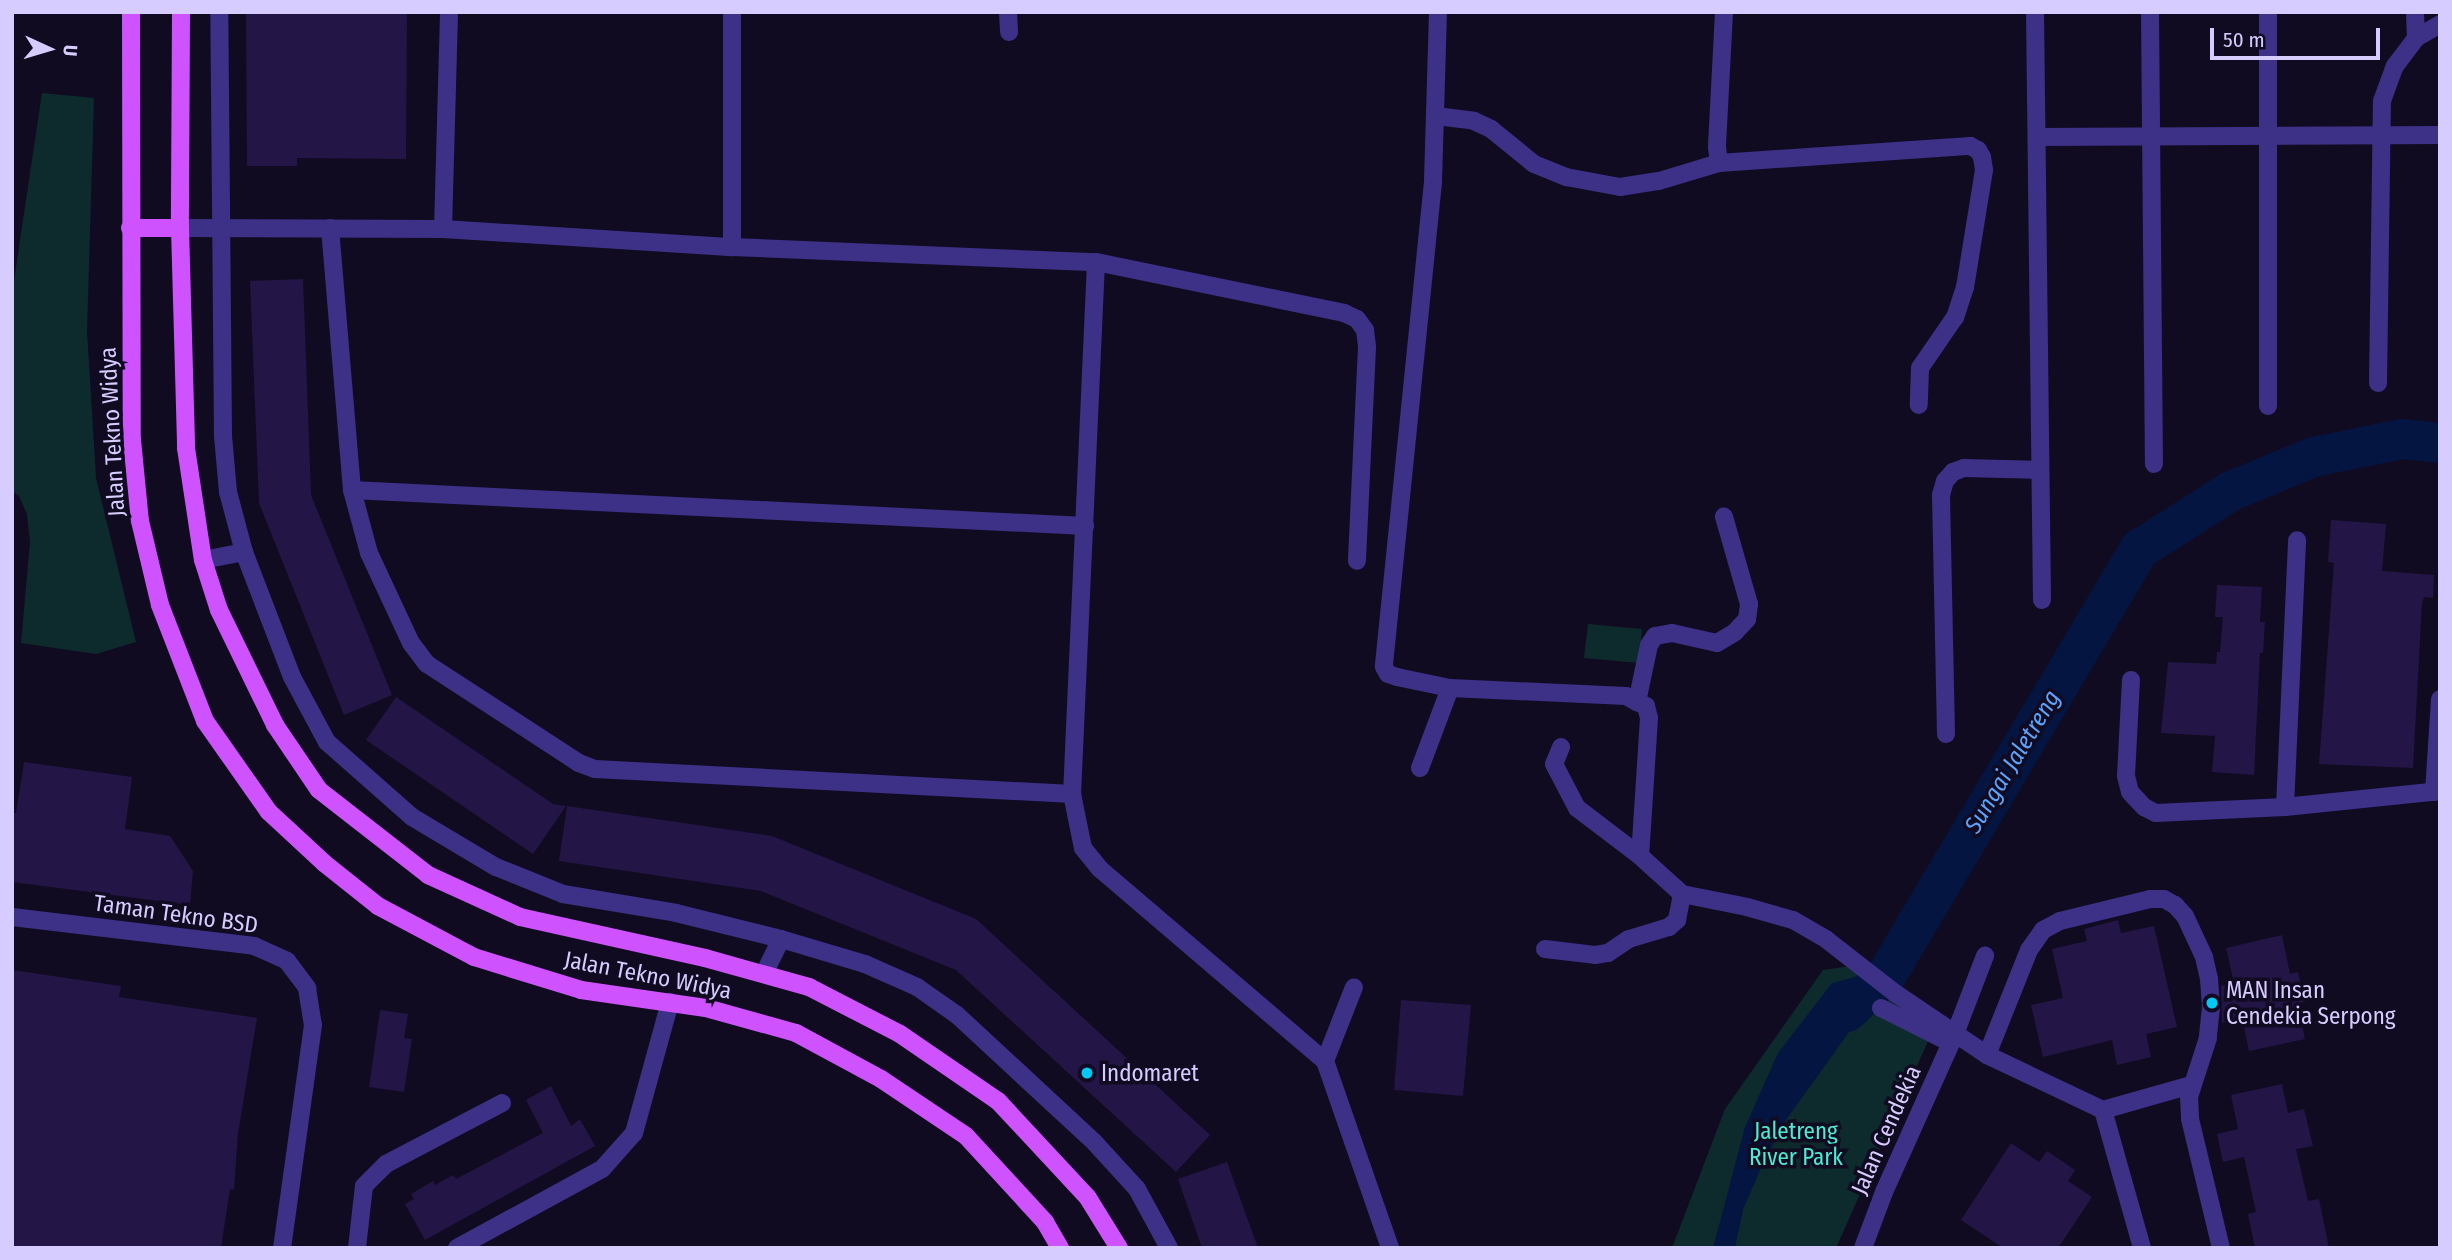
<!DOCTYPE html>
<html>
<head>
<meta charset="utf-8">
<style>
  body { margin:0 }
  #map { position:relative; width:2452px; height:1260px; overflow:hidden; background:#110b22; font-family:"Fira Sans Condensed",sans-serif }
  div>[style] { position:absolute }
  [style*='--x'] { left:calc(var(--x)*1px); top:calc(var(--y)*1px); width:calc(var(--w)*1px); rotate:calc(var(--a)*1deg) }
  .green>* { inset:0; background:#0d2b2d }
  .water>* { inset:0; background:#041542 }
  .river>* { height:40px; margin:-20px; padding:0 20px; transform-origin:20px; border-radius:20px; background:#041542 }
  .building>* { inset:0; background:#231545 }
  .minor>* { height:18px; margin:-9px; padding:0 9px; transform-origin:9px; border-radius:9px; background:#3c3187 }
  .major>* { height:18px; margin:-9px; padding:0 9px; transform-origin:9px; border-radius:9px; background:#ce53ff }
  .dots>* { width:19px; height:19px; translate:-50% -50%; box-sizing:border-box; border:4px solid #110b22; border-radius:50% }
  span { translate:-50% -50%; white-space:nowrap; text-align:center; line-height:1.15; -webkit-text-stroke:7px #110b22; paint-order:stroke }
  .street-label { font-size:23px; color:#d7ccff }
  .poi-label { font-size:23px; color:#d7ccff }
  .left { translate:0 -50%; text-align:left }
  .park-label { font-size:23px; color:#4becd2 }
  .water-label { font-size:24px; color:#5aa4ff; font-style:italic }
  .frame { position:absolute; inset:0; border:14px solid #d7ccff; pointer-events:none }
  .north { position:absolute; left:14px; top:14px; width:70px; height:70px; -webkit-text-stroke:5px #110b22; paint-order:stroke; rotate:94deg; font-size:19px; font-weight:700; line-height:28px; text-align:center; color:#d7ccff }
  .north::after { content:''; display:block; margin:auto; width:24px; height:32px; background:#d7ccff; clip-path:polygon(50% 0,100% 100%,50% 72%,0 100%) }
  .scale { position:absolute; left:2210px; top:28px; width:170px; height:32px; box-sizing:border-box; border:4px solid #d7ccff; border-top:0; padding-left:9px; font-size:21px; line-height:24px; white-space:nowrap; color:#d7ccff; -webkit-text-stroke:5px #110b22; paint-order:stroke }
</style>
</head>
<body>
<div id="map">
  <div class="green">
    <i style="clip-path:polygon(42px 93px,94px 98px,87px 331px,96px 478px,136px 642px,96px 654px,21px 643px,30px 542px,27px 514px,19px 496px,12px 491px,12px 294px)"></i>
    <i style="clip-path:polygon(1588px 624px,1642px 629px,1639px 663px,1584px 658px)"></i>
    <i style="clip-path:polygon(1851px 966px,1933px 1030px,1836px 1248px,1672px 1248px,1725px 1109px,1823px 970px)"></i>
  </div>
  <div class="water">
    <i style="clip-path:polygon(1878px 971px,1895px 985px,1868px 1013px,1862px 1014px,1786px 1120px,1763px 1163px,1743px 1210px,1735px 1248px,1713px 1248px,1745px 1127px,1778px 1053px,1832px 983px)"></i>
  </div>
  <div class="river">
    <i style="--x:1847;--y:1012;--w:53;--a:-42.7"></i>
    <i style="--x:1886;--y:976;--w:497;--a:-59.3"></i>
    <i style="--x:2140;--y:549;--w:108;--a:-32.5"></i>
    <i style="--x:2231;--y:491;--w:90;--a:-22.3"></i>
    <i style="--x:2314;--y:457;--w:90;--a:-11.6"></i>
    <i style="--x:2402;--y:439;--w:38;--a:6"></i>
  </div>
  <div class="building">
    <i style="clip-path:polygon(246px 12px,407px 12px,406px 159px,297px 158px,297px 166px,247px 166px)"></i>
    <i style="clip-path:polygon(303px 279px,311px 495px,392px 695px,344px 715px,259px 503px,250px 281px)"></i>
    <i style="clip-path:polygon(2331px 520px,2386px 524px,2382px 571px,2434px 575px,2433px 598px,2424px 597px,2422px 603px,2413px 768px,2319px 764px,2334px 563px,2328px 562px)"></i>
    <i style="clip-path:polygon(2217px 585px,2262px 587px,2260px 622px,2265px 622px,2263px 653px,2260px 653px,2254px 775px,2212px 772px,2215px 736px,2161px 733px,2168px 662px,2216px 664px,2217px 652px,2220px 652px,2223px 617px,2215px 617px)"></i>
    <i style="clip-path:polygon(396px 697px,553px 804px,566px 806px,533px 854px,366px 740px)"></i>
    <i style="clip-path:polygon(24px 762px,132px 777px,125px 829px,170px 836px,193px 871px,190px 905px,12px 882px,12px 813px,16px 813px)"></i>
    <i style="clip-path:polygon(567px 806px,772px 836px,976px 919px,1210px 1135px,1176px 1172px,956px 970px,761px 891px,559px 861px)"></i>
    <i style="clip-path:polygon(2118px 920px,2121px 933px,2154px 926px,2177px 1027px,2146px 1034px,2151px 1057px,2117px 1065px,2112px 1040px,2043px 1057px,2031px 1005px,2063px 998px,2052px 949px,2087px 941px,2084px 929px)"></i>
    <i style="clip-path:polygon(2282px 935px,2290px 974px,2298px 972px,2305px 1002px,2297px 1003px,2305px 1039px,2249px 1051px,2242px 1018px,2222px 1023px,2221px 986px,2234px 983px,2226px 948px)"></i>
    <i style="clip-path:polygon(12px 970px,121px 986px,119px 997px,257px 1018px,238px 1133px,234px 1190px,230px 1189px,221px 1248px,12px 1248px)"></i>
    <i style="clip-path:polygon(1401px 1000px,1471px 1005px,1463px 1096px,1394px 1090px)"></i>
    <i style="clip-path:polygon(380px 1010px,408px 1014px,404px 1038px,412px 1039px,404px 1092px,369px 1087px)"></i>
    <i style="clip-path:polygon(2282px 1084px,2288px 1113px,2304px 1109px,2313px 1146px,2296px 1149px,2308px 1201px,2319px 1199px,2329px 1248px,2255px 1248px,2248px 1214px,2256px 1212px,2244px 1157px,2223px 1162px,2217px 1134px,2238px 1129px,2231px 1095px)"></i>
    <i style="clip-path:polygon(551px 1086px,571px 1126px,580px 1119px,595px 1146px,425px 1240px,405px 1204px,414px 1199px,411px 1194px,433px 1181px,435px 1185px,453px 1175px,456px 1179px,543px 1133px,526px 1100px)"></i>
    <i style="clip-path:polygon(2011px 1143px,2039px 1162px,2047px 1151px,2075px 1170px,2068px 1181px,2092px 1197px,2058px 1248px,2003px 1248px,1961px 1220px)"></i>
    <i style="clip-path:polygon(1227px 1162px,1258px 1248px,1202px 1248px,1178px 1179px)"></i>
  </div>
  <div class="minor">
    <i style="--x:732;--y:12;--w:235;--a:90"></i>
    <i style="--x:1008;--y:12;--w:20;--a:87"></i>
    <i style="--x:1438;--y:12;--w:170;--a:91.7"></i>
    <i style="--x:1433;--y:182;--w:487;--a:95.8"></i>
    <i style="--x:1384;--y:667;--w:8;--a:60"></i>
    <i style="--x:1388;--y:674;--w:9;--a:18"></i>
    <i style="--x:1397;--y:677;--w:54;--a:11.7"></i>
    <i style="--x:1450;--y:688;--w:176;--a:2.6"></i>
    <i style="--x:1626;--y:696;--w:13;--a:29"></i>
    <i style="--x:1637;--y:702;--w:58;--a:-78.1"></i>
    <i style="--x:1649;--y:645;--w:11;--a:-56"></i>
    <i style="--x:1655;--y:636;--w:17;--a:-10"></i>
    <i style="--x:1672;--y:633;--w:46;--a:12.5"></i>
    <i style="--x:1717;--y:643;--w:21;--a:-31"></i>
    <i style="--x:1735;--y:632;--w:18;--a:-47"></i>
    <i style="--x:1747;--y:619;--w:15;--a:-82"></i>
    <i style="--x:1749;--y:604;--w:91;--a:-106"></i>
    <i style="--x:1724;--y:12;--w:135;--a:93"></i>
    <i style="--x:1717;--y:147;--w:16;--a:83"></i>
    <i style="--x:1719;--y:163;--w:252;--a:-3.9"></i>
    <i style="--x:1970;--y:146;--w:9;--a:27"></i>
    <i style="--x:1978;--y:150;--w:8;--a:60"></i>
    <i style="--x:1982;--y:157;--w:13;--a:81"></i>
    <i style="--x:1984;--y:170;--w:119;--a:99.2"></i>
    <i style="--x:1965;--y:287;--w:32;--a:108"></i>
    <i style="--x:1955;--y:317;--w:62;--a:124.5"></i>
    <i style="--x:1920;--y:368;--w:37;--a:92"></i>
    <i style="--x:2035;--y:12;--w:588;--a:89.32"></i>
    <i style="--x:2150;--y:12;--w:452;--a:89.5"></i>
    <i style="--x:2268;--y:12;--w:394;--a:90"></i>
    <i style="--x:2415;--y:12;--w:26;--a:88"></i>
    <i style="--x:1436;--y:116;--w:38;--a:7"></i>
    <i style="--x:1474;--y:121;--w:19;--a:25"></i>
    <i style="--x:1491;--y:129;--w:55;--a:39.1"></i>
    <i style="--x:1534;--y:164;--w:35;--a:22"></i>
    <i style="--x:1566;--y:177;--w:55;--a:10.5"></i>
    <i style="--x:1620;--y:187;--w:39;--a:-9"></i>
    <i style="--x:1659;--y:181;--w:63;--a:-16.7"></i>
    <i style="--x:2037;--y:137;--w:403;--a:-0.3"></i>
    <i style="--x:180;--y:228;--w:263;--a:0.2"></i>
    <i style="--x:443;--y:229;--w:290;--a:3.6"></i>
    <i style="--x:732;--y:247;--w:364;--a:2.4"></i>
    <i style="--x:1096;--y:262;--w:253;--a:11.6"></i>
    <i style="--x:1344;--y:313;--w:14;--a:25"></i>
    <i style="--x:1357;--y:319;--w:14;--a:54"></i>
    <i style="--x:1365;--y:330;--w:17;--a:83"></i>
    <i style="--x:1367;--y:347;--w:214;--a:92.7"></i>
    <i style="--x:330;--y:228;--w:263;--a:85.2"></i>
    <i style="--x:352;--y:490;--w:65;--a:74.9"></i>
    <i style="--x:369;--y:553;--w:99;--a:65"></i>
    <i style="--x:411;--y:643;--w:26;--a:53"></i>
    <i style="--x:427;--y:664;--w:181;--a:33.1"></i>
    <i style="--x:579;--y:763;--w:17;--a:21"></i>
    <i style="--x:595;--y:769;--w:478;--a:3"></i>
    <i style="--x:443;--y:229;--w:217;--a:-88.4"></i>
    <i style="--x:1096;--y:262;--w:533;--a:92.58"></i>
    <i style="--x:1072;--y:794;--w:55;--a:78.5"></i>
    <i style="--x:1083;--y:848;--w:27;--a:51"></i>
    <i style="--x:1100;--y:869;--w:296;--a:40.5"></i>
    <i style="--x:1325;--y:1061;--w:198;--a:70.8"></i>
    <i style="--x:2378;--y:383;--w:282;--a:-89.2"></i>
    <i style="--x:2382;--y:101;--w:37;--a:-70"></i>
    <i style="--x:2395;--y:66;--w:35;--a:-53"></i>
    <i style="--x:2416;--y:38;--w:28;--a:-30"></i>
    <i style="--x:352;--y:490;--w:734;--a:2.81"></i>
    <i style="--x:244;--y:552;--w:134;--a:69"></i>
    <i style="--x:292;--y:677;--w:74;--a:61.7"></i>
    <i style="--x:327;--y:742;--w:113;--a:41.4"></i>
    <i style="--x:412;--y:817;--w:98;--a:30.8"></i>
    <i style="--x:496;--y:867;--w:72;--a:21.9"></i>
    <i style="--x:563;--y:894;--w:115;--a:9.5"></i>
    <i style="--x:676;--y:913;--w:108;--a:13.9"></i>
    <i style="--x:781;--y:939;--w:39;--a:116"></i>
    <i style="--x:203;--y:560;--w:42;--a:-11"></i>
    <i style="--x:244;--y:552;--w:62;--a:-104.9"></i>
    <i style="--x:228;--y:492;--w:56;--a:-95.1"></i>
    <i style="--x:223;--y:436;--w:424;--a:-90.5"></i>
    <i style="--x:2131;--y:680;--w:96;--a:93"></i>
    <i style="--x:2126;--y:776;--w:16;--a:76"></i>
    <i style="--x:2130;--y:792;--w:21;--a:47"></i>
    <i style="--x:2144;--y:807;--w:13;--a:27"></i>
    <i style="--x:2156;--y:813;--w:129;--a:-2.7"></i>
    <i style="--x:2285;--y:807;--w:156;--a:-5.9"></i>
    <i style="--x:1637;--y:702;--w:10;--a:24"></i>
    <i style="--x:1646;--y:706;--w:12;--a:76"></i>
    <i style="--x:1649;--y:718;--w:138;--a:93.7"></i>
    <i style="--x:1640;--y:856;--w:57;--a:42.1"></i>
    <i style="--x:1682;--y:894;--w:66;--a:11.3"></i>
    <i style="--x:1747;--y:907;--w:48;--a:15.8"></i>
    <i style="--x:1793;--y:920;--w:39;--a:30"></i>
    <i style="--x:1827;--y:940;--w:86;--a:37.9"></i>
    <i style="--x:1895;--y:993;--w:111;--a:34"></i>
    <i style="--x:1987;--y:1055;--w:128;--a:25.4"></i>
    <i style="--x:2103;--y:1110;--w:91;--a:-15.9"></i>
    <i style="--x:1946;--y:734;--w:239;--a:-91.2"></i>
    <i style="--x:1941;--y:495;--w:15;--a:-74"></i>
    <i style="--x:1945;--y:481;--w:12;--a:-48"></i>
    <i style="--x:1953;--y:472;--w:12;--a:-20"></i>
    <i style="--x:1964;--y:468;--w:76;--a:1.5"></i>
    <i style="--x:1561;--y:747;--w:18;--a:112"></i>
    <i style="--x:1554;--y:764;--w:50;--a:62.4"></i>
    <i style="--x:1577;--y:808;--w:79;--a:37.3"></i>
    <i style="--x:1420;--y:768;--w:85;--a:-69.4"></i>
    <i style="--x:2434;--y:792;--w:93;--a:-86.3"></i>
    <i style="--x:2285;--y:807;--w:267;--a:-87.4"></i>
    <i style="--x:12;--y:917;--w:244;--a:6.8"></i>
    <i style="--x:254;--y:946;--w:36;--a:24"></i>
    <i style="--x:287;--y:961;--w:34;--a:53"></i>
    <i style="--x:307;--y:988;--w:37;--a:81"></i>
    <i style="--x:313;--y:1025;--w:225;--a:97.9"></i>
    <i style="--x:781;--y:939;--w:88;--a:16.6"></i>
    <i style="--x:865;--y:964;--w:57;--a:23.9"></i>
    <i style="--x:917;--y:987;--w:49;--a:35"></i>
    <i style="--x:957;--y:1015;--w:188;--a:42.8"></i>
    <i style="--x:1095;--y:1143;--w:62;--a:47.6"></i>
    <i style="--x:1137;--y:1189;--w:67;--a:61.5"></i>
    <i style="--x:1545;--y:949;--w:50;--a:6.8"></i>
    <i style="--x:1595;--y:955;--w:13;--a:-9"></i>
    <i style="--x:1608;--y:953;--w:25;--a:-34"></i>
    <i style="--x:1629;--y:939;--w:42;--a:-16.7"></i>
    <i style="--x:1669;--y:927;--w:11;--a:-41"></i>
    <i style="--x:1677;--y:920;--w:26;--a:-79"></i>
    <i style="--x:1881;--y:1008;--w:78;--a:26.6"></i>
    <i style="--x:1987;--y:1055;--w:113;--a:-68.2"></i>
    <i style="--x:2029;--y:950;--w:24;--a:-55"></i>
    <i style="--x:2043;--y:930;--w:19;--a:-28"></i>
    <i style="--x:2060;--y:921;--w:93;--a:-13.7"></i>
    <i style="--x:2150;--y:899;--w:14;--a:0"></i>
    <i style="--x:2164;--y:899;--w:13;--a:29"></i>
    <i style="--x:2175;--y:905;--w:15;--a:48"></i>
    <i style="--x:2185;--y:916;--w:45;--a:65.1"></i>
    <i style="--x:2204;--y:957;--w:23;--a:77"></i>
    <i style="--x:2209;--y:979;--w:28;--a:86"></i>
    <i style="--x:2211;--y:1007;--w:31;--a:96"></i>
    <i style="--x:2208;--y:1038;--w:62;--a:107.9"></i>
    <i style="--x:2189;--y:1097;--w:22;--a:87"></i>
    <i style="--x:2190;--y:1119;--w:133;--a:76.5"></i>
    <i style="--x:1325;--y:1061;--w:79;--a:-68.6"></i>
    <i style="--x:2103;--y:1110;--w:143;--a:74.2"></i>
    <i style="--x:357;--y:1248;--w:62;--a:-83.6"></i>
    <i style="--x:364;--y:1186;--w:31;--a:-45"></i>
    <i style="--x:386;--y:1164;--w:131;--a:-27.7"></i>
    <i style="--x:457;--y:1248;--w:165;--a:-28.6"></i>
    <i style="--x:602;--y:1169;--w:48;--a:-48.4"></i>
    <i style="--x:634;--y:1133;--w:136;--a:-74.6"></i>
    <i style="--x:1863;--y:1248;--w:60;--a:-69.4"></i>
    <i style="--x:1884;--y:1192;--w:173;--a:-65.8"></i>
    <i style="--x:1955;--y:1034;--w:84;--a:-69"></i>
  </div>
  <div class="major">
    <i style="--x:131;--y:12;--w:428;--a:89.9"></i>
    <i style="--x:132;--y:440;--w:81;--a:84.4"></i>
    <i style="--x:140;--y:521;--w:86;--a:76.6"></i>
    <i style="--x:160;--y:605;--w:124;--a:68.8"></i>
    <i style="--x:205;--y:721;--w:111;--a:54.9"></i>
    <i style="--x:269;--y:812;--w:75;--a:42.8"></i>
    <i style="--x:324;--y:863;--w:69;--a:38.5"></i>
    <i style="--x:378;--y:906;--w:109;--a:28"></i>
    <i style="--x:474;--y:957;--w:112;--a:17.1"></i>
    <i style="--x:581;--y:990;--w:126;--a:8.2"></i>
    <i style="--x:706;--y:1008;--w:93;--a:15.5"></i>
    <i style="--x:796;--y:1033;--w:97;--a:28.4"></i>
    <i style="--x:881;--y:1079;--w:102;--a:33.8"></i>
    <i style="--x:966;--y:1136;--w:117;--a:47.4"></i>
    <i style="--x:1045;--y:1222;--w:30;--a:60"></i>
    <i style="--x:181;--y:12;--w:216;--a:90.3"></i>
    <i style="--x:180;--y:228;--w:220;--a:88.4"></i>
    <i style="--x:186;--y:448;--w:113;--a:81.4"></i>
    <i style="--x:203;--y:560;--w:52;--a:72.3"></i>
    <i style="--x:219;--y:610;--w:128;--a:64"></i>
    <i style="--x:275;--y:725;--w:78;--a:55.9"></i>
    <i style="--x:319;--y:790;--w:138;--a:37.9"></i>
    <i style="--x:428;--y:875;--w:101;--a:24.5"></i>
    <i style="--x:520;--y:917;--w:189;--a:12.5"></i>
    <i style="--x:705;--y:958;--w:108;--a:15.6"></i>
    <i style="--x:809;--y:987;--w:102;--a:27.3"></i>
    <i style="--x:900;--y:1034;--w:119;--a:34.4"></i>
    <i style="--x:998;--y:1101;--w:132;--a:47.1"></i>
    <i style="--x:1088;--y:1198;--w:59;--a:58.2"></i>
    <i style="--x:130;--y:228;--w:50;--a:0"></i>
  </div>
  <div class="dots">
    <i style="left:2212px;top:1003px;background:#00c9f7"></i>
    <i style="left:1087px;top:1073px;background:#00c9f7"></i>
  </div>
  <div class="street-label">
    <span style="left:112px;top:432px;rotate:-93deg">Jalan Tekno Widya</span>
    <span style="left:176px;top:914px;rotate:8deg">Taman Tekno BSD</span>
    <span style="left:648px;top:975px;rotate:11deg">Jalan Tekno Widya</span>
    <span style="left:1886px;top:1130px;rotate:-66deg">Jalan Cendekia</span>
  </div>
  <div class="poi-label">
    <span class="left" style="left:2226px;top:1003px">MAN Insan<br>Cendekia Serpong</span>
    <span class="left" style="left:1101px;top:1073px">Indomaret</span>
  </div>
  <div class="park-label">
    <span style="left:1796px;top:1144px">Jaletreng<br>River Park</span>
  </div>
  <div class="water-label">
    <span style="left:2013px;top:762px;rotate:-59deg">Sungai Jaletreng</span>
  </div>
  <div class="frame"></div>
  <div class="north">U</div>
  <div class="scale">50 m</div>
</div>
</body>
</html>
